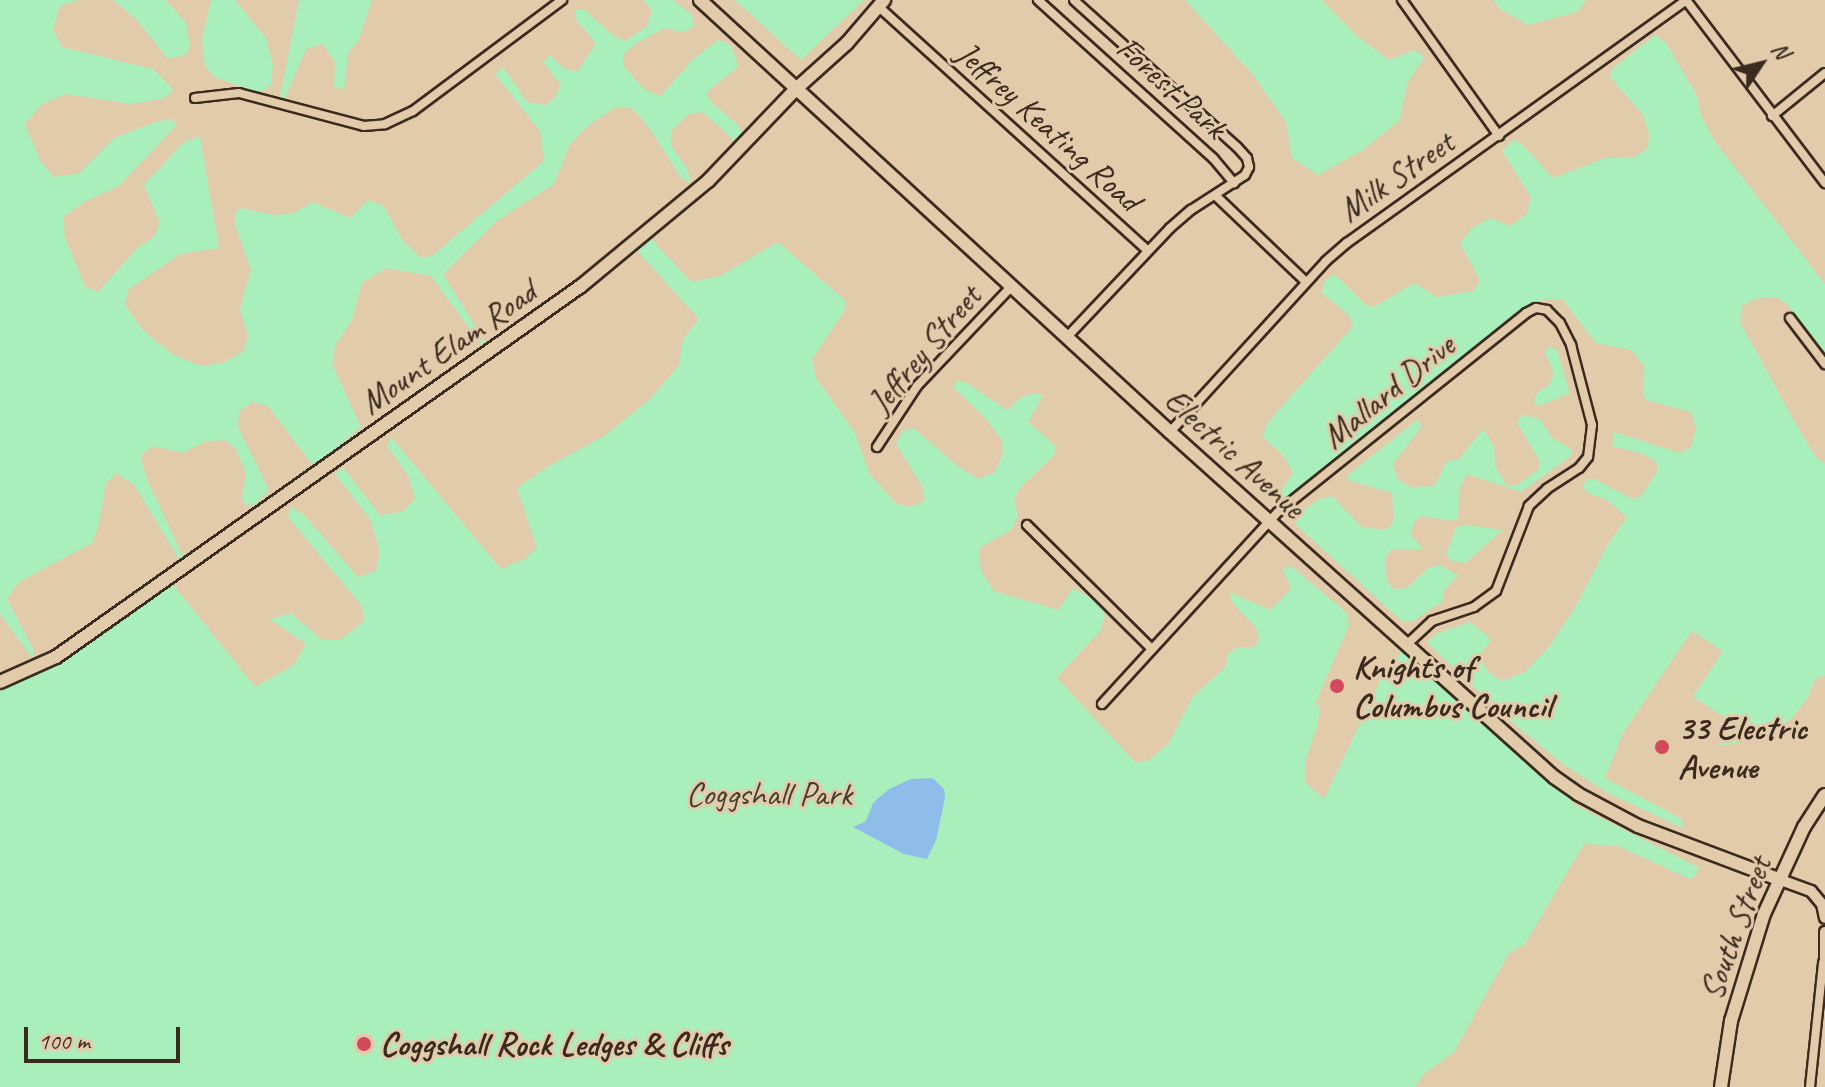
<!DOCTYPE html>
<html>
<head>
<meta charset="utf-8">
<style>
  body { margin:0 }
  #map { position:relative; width:1825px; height:1087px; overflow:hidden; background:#e2cbab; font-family:Caveat,sans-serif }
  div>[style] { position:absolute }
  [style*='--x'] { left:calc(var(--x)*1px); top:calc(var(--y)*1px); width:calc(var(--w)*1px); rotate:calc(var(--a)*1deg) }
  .green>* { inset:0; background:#a8efbc }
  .water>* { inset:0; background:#8fbde9 }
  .roads { filter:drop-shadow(2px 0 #3b2a1e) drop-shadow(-2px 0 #3b2a1e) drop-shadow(0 2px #3b2a1e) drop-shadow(0 -2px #3b2a1e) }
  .minor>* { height:8px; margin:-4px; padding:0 4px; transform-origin:4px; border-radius:4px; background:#e2cbab }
  .tertiary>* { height:10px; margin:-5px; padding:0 5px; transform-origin:5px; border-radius:5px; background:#e2cbab }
  .secondary>* { height:12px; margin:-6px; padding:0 6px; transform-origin:6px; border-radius:6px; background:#e2cbab }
  .dots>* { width:22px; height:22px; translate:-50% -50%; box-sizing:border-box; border:4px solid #e2cbab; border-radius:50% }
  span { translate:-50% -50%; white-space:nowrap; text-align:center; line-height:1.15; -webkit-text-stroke:6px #e2cbab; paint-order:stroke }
  .street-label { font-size:34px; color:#3b2a1e }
  .poi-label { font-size:34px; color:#3b2a1e; font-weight:700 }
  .left { translate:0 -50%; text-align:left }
  .park-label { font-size:34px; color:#463e2e }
  .north { position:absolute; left:1721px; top:24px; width:80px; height:80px; -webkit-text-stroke:6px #e2cbab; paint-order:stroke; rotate:55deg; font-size:22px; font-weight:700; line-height:32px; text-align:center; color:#3b2a1e }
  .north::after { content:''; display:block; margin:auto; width:28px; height:36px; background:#3b2a1e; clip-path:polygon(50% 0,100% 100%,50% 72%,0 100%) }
  .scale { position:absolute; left:24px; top:1027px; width:156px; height:36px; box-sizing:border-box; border:4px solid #3b2a1e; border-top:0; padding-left:10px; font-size:24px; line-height:28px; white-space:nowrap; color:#3b2a1e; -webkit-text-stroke:6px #e2cbab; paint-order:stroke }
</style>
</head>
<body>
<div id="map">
  <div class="green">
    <i style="clip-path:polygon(0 0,78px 0,60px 6px,53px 29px,62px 47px,153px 69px,173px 89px,166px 98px,131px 104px,66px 94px,42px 104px,25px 124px,41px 162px,54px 177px,80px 173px,114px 138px,153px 123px,171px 119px,177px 125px,119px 186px,84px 202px,63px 217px,65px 237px,85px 286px,98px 292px,138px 247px,154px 237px,160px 223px,144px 185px,184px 142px,200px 136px,219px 248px,180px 254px,128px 290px,125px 305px,143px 330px,172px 354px,200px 366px,223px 363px,244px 351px,248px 336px,240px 309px,251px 270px,235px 225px,235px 214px,240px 208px,275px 215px,294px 213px,313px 202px,350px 218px,368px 200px,383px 205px,403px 241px,421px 258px,433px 255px,544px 161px,540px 131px,495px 74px,503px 67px,527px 102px,545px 105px,554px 99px,561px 85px,543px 62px,550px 55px,566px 70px,578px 71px,596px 43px,576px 20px,575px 10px,585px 10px,611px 34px,625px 41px,647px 26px,652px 11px,644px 0,673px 0,692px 15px,694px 27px,682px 32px,665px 28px,640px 41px,623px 54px,623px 66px,645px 90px,661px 96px,692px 60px,718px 40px,730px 44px,739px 66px,706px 93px,712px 103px,738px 125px,744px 137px,736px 142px,703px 112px,689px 114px,671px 131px,671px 145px,686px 167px,692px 182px,682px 179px,650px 129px,631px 107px,616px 107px,590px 124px,570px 144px,554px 184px,497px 221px,443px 274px,485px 342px,481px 344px,431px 276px,386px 268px,362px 283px,352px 320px,335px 346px,332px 364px,361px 427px,320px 462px,311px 463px,268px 406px,253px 402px,239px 411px,238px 427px,269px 490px,256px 504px,246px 505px,242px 498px,246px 474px,236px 449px,225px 440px,205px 442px,182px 453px,153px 446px,140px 456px,147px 479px,184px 559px,179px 559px,135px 486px,116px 473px,106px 484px,99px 524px,92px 543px,19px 582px,7px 599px,34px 651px,32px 658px,0 614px)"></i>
    <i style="clip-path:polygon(113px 0,166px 0,186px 23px,190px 47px,185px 55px,168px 59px,136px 19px)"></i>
    <i style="clip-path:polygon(211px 0,235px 0,266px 38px,273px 66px,271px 85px,258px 93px,215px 77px,205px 67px,202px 39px)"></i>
    <i style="clip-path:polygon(299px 0,372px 0,358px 42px,348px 53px,344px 90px,334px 87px,335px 62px,323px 44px,306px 49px,284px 100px,280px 97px)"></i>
    <i style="clip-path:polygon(735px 0,864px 0,801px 60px)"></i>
    <i style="clip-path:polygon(1185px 0,1322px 0,1358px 37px,1389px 60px,1415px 50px,1424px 57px,1407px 84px,1400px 120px,1363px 150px,1318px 175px,1292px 158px,1286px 122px,1253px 75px)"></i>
    <i style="clip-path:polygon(1494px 0,1586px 0,1577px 12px,1528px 25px,1500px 9px)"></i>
    <i style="clip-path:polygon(1655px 35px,1666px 43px,1696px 94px,1702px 118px,1716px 143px,1825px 284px,1825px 352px,1786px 303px,1775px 297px,1755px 299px,1742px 306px,1740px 322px,1792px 417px,1815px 456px,1825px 464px,1825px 675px,1815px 679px,1808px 697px,1793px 717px,1776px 730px,1755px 740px,1719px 746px,1734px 723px,1693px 697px,1723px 651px,1692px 631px,1623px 733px,1605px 778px,1682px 819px,1683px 828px,1610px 794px,1563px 764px,1494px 707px,1427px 642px,1438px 633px,1470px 622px,1492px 640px,1478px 656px,1489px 673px,1502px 681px,1525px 672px,1548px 648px,1576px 606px,1607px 546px,1627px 517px,1606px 499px,1589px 494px,1583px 487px,1587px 479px,1594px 479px,1633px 499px,1641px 496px,1658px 470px,1656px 461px,1640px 453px,1612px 446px,1614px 432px,1680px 453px,1691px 447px,1696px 429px,1691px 412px,1646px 400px,1643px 394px,1644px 366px,1631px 350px,1596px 343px,1562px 299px,1545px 299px,1508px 320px,1279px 503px,1273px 503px,1293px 473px,1285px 458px,1262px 436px,1269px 421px,1353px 326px,1349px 316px,1322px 293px,1325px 280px,1334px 274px,1366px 305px,1374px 307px,1414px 283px,1437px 297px,1474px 291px,1480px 280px,1460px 243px,1472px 228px,1490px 218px,1510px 226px,1527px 214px,1531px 197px,1502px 151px,1513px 140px,1522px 144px,1553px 178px,1606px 158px,1634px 157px,1648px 148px,1649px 133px,1643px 115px,1610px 77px,1612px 69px)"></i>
    <i style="clip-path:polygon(646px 233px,691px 282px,720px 276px,778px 242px,846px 301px,844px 312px,812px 359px,816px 378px,854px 431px,870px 475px,897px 504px,910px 507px,925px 500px,922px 486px,896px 444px,903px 431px,914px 428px,956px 465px,978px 479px,995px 472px,1003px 453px,1002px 440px,986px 419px,954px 388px,955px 380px,967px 383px,1007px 410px,1020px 398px,1035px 393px,1043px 396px,1028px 422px,1057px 447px,1052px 457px,1020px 488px,1014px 499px,1018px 516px,1011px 530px,979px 548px,981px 571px,994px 591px,1058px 610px,1073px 588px,1092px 599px,1105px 613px,1101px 630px,1057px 678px,1136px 763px,1149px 760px,1169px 743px,1193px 696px,1226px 667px,1228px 654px,1238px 647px,1254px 647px,1259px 640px,1257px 629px,1233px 603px,1229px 592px,1271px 610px,1291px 588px,1282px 569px,1291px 566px,1347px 613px,1349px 625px,1315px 704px,1320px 707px,1317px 727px,1305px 762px,1306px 783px,1324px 799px,1382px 677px,1406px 645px,1578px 794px,1573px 804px,1698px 867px,1696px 874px,1690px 879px,1618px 846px,1584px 844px,1525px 944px,1509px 953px,1454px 1052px,1424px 1074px,1415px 1087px,0 1087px,0 682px,35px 669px,168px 578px,255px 687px,294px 665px,306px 644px,270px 619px,291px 613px,321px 639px,340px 640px,365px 620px,361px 605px,288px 517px,291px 506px,305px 516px,358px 577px,376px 571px,380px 551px,370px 519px,335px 474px,343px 467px,380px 515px,402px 512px,415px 499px,409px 477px,387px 446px,391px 437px,501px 569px,525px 559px,537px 548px,517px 488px,547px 467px,604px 436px,650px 399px,679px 365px,683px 339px,699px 319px,632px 245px)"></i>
    <i style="clip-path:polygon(1548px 347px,1557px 350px,1570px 393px,1539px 406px,1534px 401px,1537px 393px,1549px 385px,1554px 374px,1545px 352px)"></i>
    <i style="clip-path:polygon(1522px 415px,1540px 419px,1552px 438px,1572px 449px,1572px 455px,1521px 492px,1467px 474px,1460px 487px,1458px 518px,1453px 521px,1421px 516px,1414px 522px,1411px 535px,1423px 549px,1392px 549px,1385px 558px,1387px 581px,1393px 589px,1407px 588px,1428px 568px,1440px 565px,1458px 575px,1444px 591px,1444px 600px,1412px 622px,1403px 622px,1295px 524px,1300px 514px,1317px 500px,1332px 496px,1362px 527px,1387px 530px,1394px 520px,1392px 493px,1348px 480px,1348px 475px,1417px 420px,1421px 423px,1420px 429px,1393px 464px,1398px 480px,1411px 487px,1435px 486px,1446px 462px,1459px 459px,1483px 429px,1494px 446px,1495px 466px,1507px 486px,1517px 485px,1538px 470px,1540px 462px,1517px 422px)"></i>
    <i style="clip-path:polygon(1467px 525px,1503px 530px,1465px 563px,1451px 561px,1446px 555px,1456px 527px)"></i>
  </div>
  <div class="water">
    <i style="clip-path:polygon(933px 778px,944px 789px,945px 798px,936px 840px,927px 859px,904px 854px,853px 827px,866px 821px,873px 803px,889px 789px,911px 779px)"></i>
  </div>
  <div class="roads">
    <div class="minor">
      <i style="--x:1038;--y:0;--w:236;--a:42.1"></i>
      <i style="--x:1213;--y:158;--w:33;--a:50"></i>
      <i style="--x:1402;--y:0;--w:167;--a:54.5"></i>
      <i style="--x:1686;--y:0;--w:230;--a:52.8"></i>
      <i style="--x:879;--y:7;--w:363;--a:42.2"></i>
      <i style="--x:195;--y:98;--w:44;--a:-6.5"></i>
      <i style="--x:239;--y:93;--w:129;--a:14.8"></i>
      <i style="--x:364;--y:126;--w:21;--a:-5"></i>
      <i style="--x:385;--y:124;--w:31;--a:-25"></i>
      <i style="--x:413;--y:111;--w:186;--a:-36.7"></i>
      <i style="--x:1772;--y:116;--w:68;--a:-39.1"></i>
      <i style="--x:1216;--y:196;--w:124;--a:43.7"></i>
      <i style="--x:1790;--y:318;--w:58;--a:52.7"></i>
      <i style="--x:1067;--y:337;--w:150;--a:-46.6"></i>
      <i style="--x:1170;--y:228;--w:28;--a:-41"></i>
      <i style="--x:1191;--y:210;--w:64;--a:-32.9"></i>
      <i style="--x:1245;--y:175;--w:9;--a:-63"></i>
      <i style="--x:1249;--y:167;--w:9;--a:-103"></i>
      <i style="--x:1247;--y:158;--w:15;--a:-132"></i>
      <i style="--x:1237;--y:147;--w:219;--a:-138"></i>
      <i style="--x:1170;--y:432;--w:231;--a:-47.6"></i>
      <i style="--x:1326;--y:261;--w:28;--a:-41"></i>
      <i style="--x:1347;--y:243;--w:417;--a:-35.6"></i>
      <i style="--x:877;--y:447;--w:73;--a:-56.7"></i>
      <i style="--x:917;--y:386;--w:137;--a:-46.5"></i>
      <i style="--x:1027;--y:525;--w:175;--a:44.8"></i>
      <i style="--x:1102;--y:704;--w:260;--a:-47.5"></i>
      <i style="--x:1278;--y:512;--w:318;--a:-38.7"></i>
      <i style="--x:1526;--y:313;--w:11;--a:-27"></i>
      <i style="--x:1536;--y:308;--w:11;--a:10"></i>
      <i style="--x:1547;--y:310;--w:18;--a:45"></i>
      <i style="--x:1560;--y:323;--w:25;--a:63"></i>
      <i style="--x:1571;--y:345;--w:83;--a:75.3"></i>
      <i style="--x:1592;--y:425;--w:32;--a:97"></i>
      <i style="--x:1588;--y:457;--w:14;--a:129"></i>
      <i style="--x:1579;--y:468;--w:38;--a:147"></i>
      <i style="--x:1547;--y:489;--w:25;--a:137"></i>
      <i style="--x:1529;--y:506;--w:91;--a:111.2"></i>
      <i style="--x:1496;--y:591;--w:27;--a:144"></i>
      <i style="--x:1474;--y:607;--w:44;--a:161.6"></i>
      <i style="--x:1432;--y:621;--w:35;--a:137"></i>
      <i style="--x:1810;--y:1087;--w:125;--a:-84"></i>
    </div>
    <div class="tertiary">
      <i style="--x:1778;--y:879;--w:35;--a:20"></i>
      <i style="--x:1811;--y:891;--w:17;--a:50"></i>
      <i style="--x:1822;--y:904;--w:14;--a:78"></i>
      <i style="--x:1825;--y:932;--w:31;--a:90"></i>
    </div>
    <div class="secondary">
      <i style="--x:700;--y:0;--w:638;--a:42.59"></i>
      <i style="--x:1170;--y:432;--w:516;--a:41.94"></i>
      <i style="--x:1554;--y:777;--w:29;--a:35"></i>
      <i style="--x:1578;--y:794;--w:68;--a:28.1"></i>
      <i style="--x:1638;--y:826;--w:150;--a:20.7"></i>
      <i style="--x:0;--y:682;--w:61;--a:-24.1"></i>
      <i style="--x:56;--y:657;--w:643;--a:-35.25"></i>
      <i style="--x:581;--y:286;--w:165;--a:-39.6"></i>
      <i style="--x:708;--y:181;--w:129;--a:-46.3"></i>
      <i style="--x:797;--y:88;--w:67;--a:-42"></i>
      <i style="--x:847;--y:43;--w:57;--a:-49.3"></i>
      <i style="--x:1721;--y:1087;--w:67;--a:-81.4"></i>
      <i style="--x:1731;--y:1021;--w:112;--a:-72.9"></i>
      <i style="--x:1764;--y:914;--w:96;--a:-65.3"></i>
      <i style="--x:1804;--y:827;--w:38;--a:-57"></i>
    </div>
  </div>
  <div class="dots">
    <i style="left:1337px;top:686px;background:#d1495b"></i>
    <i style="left:1662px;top:747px;background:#d1495b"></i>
    <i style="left:364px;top:1044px;background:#d1495b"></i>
  </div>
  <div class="street-label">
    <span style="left:1172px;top:87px;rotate:42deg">Forest Park</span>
    <span style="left:1049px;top:126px;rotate:42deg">Jeffrey Keating Road</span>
    <span style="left:1396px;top:176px;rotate:-35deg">Milk Street</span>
    <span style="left:448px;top:347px;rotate:-35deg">Mount Elam Road</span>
    <span style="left:924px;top:349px;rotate:-50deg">Jeffrey Street</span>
    <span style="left:1388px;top:391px;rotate:-39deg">Mallard Drive</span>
    <span style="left:1235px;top:453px;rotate:42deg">Electric Avenue</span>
    <span style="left:1735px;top:928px;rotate:-70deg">South Street</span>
  </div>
  <div class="poi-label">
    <span class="left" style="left:1353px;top:686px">Knights of<br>Columbus Council</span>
    <span class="left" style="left:1678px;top:747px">33 Electric<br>Avenue</span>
    <span class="left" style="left:380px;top:1044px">Coggshall Rock Ledges &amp; Cliffs</span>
  </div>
  <div class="park-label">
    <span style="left:769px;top:794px">Coggshall Park</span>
  </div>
  <div class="north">N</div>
  <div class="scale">100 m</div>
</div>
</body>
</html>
